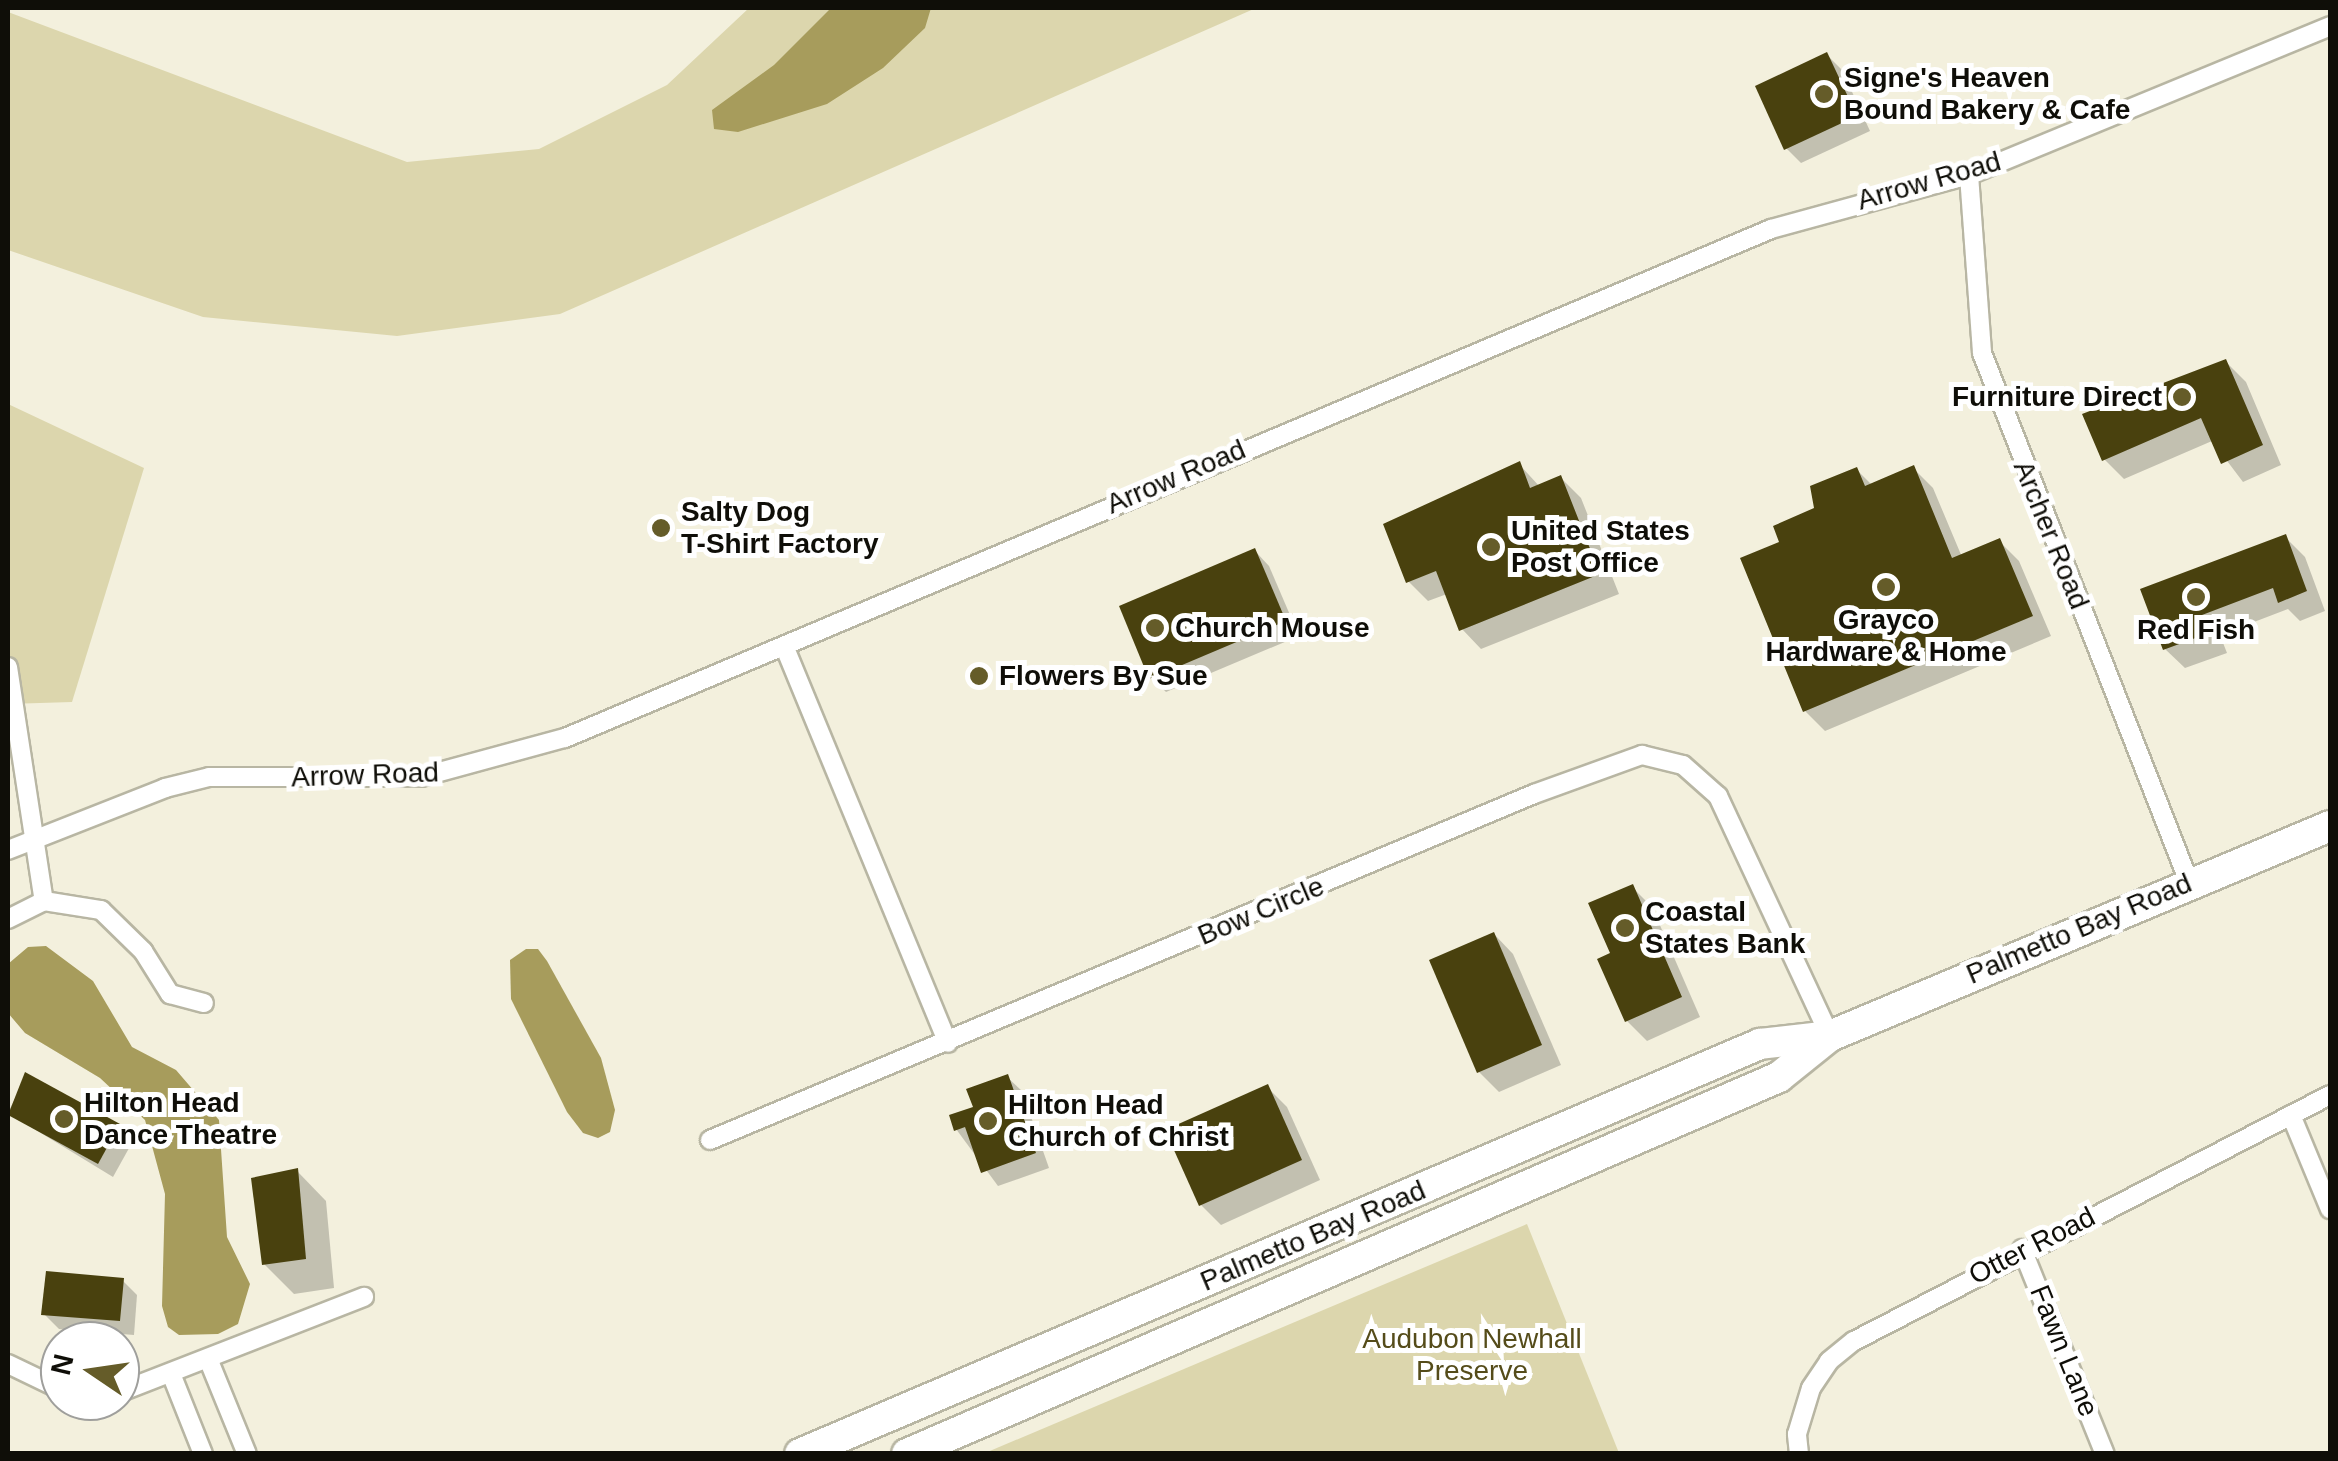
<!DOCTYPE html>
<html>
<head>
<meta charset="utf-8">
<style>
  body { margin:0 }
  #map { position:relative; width:2338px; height:1461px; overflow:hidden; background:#f3f0dd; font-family:Arial,sans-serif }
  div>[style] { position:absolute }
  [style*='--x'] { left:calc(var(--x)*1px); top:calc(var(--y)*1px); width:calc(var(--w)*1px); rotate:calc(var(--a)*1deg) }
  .green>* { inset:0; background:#dcd6ad }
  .water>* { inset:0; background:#a79c5c }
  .shadow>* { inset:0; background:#0003 }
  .building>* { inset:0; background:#49410e }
  .roads { filter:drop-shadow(2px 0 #b8b6a3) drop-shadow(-2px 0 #b8b6a3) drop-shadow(0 2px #b8b6a3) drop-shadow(0 -2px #b8b6a3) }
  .street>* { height:18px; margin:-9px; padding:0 9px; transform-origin:9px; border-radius:9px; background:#fff }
  .highway>* { height:30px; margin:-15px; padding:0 15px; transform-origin:15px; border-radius:15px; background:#fff }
  .dots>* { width:28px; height:28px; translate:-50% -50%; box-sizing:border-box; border:5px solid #fff; border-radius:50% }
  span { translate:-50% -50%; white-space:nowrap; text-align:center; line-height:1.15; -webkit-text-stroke:10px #fff; paint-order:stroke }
  .poi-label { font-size:28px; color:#0f0e08; font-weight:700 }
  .left { translate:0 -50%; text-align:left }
  .right { translate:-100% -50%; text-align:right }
  .street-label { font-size:28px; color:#0f0e08 }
  .park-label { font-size:28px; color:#554c1a }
  .frame { position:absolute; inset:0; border:10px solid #0f0e08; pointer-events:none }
  .north { position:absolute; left:40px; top:1321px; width:100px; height:100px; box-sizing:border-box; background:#fff; border:2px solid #9f9f9c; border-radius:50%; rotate:283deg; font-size:28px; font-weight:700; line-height:40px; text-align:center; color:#0f0e08 }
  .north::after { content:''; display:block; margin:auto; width:35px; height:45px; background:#655c29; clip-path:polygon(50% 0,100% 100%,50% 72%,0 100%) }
</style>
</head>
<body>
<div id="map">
  <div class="green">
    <i style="clip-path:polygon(749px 8px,1256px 8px,560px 314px,397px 336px,203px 317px,8px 250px,8px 12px,407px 162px,539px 149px,667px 85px)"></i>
    <i style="clip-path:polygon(8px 404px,144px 468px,72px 702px,8px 704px)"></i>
    <i style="clip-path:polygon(1527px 1224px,1619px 1453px,985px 1453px)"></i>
  </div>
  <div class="water">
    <i style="clip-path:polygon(831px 8px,931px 8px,925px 28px,883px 68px,827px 104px,738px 132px,714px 129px,712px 110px,774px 65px)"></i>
    <i style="clip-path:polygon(46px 946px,93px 981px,132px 1047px,176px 1070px,219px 1120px,227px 1237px,250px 1284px,238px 1324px,218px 1334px,179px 1335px,168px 1327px,162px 1306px,165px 1194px,145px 1120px,100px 1078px,25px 1033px,8px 1013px,8px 964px,28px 947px)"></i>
    <i style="clip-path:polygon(526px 949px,538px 949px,547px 961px,601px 1058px,615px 1110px,610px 1132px,598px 1138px,583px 1133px,567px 1112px,511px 999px,510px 960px)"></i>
  </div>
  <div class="shadow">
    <i style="clip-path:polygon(1827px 55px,1842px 70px,1870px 131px,1801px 163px,1786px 148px)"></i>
    <i style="clip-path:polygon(2226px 362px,2246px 382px,2281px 465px,2243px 482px,2212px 441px,2124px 479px,2104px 459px)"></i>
    <i style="clip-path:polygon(1519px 464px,1540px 487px,1561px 478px,1581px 498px,1619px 594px,1481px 649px,1462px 629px,1447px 594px,1428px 601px,1408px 581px,1468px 485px)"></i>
    <i style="clip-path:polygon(1913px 468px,1933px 488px,1962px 557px,1999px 541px,2019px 561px,2051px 636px,1825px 731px,1805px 711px,1783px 543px,1857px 470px,1872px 485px)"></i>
    <i style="clip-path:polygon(2285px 537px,2305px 557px,2325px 611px,2300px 621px,2288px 609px,2220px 635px,2227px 653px,2185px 668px,2165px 649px)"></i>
    <i style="clip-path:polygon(1255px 551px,1269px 566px,1299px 636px,1166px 692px,1151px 677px)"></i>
    <i style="clip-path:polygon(1632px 887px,1652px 907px,1700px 1017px,1647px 1041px,1627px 1021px,1613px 954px)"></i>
    <i style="clip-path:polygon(1494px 934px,1513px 954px,1561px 1065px,1499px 1092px,1479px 1072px)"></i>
    <i style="clip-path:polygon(26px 1076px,133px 1141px,113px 1177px,8px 1113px)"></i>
    <i style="clip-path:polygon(1007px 1077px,1022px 1091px,1049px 1168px,998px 1186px,956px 1129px)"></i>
    <i style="clip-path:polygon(1267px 1087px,1287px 1107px,1320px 1180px,1221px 1225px,1201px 1205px)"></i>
    <i style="clip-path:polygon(297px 1171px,326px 1201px,334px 1288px,294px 1294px,264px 1264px)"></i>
    <i style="clip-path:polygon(122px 1280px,137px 1295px,134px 1335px,59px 1329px,44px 1314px)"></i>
  </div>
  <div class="building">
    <i style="clip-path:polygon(1827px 52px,1857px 116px,1784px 150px,1755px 86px)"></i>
    <i style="clip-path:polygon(2226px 359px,2263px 445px,2221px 464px,2201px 418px,2102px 461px,2082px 414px)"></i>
    <i style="clip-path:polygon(1520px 461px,1530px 488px,1561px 475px,1600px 574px,1459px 631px,1436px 571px,1406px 583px,1383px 524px)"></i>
    <i style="clip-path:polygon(1914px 465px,1952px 558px,2000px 538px,2033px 616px,1803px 712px,1740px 558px,1779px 542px,1773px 526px,1814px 508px,1810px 486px,1857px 467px,1865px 486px)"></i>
    <i style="clip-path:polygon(2286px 534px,2307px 591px,2278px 603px,2273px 588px,2202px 615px,2209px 633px,2163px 650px,2140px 589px)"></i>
    <i style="clip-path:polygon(1255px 548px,1286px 621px,1149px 679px,1119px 606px)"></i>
    <i style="clip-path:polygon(1633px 884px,1682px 997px,1625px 1022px,1597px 959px,1610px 953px,1588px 903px)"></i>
    <i style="clip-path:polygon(1494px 932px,1542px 1045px,1477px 1073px,1429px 960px)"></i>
    <i style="clip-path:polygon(25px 1072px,120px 1124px,98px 1164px,8px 1115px)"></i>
    <i style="clip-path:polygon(1008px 1074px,1036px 1153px,981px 1173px,965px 1127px,954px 1131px,949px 1115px,973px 1107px,966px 1089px)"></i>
    <i style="clip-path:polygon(1268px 1084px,1302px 1160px,1199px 1206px,1165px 1130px)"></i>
    <i style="clip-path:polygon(298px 1168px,306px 1259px,262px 1265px,251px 1178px)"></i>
    <i style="clip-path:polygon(46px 1271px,124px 1278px,120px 1321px,41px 1315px)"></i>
  </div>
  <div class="roads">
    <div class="street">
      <i style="--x:1969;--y:175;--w:178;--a:85.8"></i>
      <i style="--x:1982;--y:353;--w:568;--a:68.63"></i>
      <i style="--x:785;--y:648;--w:427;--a:67.6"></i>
      <i style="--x:8;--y:667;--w:237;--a:81.3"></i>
      <i style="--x:8;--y:850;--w:169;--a:-21.5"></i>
      <i style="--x:165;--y:788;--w:45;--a:-14"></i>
      <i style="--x:209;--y:777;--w:212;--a:0"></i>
      <i style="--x:421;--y:777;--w:149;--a:-15.2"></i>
      <i style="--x:565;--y:738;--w:1309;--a:-22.88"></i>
      <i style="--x:1771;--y:229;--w:205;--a:-15.3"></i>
      <i style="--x:1969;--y:175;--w:391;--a:-22.4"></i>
      <i style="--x:8;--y:919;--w:40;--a:-26.6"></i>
      <i style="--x:44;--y:901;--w:58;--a:9"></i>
      <i style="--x:101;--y:910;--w:59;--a:44.3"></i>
      <i style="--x:143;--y:951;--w:51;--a:57.9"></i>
      <i style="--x:170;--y:994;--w:35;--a:15"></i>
      <i style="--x:2291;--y:1115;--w:102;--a:67.5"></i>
      <i style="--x:710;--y:1140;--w:894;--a:-22.78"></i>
      <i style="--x:1534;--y:794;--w:115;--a:-19.9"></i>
      <i style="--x:1642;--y:755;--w:42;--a:13.7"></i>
      <i style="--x:1683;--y:765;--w:47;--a:41.5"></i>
      <i style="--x:1718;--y:796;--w:265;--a:65"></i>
      <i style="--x:2022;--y:1249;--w:221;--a:68"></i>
      <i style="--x:209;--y:1361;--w:100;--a:67.8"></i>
      <i style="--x:8;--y:1364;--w:58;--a:25.7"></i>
      <i style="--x:172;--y:1376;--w:84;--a:68.3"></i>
      <i style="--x:120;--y:1392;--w:262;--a:-21.3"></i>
      <i style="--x:1799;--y:1454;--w:20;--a:-96"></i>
      <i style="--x:1797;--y:1434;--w:48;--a:-73.1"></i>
      <i style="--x:1811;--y:1388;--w:32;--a:-56"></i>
      <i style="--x:1829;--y:1361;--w:32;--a:-39"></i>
      <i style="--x:1854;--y:1341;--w:536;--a:-27.33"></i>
    </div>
    <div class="highway">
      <i style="--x:800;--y:1454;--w:1044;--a:-23.13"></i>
      <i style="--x:1760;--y:1044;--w:70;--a:-6.5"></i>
      <i style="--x:907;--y:1454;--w:950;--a:-23.38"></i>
      <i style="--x:1779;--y:1077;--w:65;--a:-38.8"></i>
      <i style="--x:1830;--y:1036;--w:542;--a:-22.78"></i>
    </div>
  </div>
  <div class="dots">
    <i style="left:1824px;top:94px;background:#655c29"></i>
    <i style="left:2182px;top:397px;background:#655c29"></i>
    <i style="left:661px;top:528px;background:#655c29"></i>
    <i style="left:1491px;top:547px;background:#655c29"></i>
    <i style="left:1886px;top:587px;background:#655c29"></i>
    <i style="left:2196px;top:597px;background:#655c29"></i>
    <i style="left:1155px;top:628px;background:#655c29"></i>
    <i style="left:979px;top:676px;background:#655c29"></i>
    <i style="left:1625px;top:928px;background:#655c29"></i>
    <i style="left:64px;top:1119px;background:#655c29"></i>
    <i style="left:988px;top:1121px;background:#655c29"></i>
  </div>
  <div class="poi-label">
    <span class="left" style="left:1844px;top:94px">Signe's Heaven<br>Bound Bakery &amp; Cafe</span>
    <span class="right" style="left:2162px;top:397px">Furniture Direct</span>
    <span class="left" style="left:681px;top:528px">Salty Dog<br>T-Shirt Factory</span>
    <span class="left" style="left:1511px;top:547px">United States<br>Post Office</span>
    <span style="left:1886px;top:636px">Grayco<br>Hardware &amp; Home</span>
    <span class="left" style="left:1175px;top:628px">Church Mouse</span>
    <span style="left:2196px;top:630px">Red Fish</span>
    <span class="left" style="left:999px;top:676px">Flowers By Sue</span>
    <span class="left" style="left:1645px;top:928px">Coastal<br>States Bank</span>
    <span class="left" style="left:84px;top:1119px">Hilton Head<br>Dance Theatre</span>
    <span class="left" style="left:1008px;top:1121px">Hilton Head<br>Church of Christ</span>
  </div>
  <div class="street-label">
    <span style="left:1929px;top:181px;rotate:-16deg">Arrow Road</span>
    <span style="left:1176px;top:477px;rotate:-23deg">Arrow Road</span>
    <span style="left:2051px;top:535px;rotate:68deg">Archer Road</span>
    <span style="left:365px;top:775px;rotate:-2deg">Arrow Road</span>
    <span style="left:1261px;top:911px;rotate:-23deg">Bow Circle</span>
    <span style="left:2079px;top:929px;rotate:-23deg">Palmetto Bay Road</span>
    <span style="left:1313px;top:1236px;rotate:-23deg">Palmetto Bay Road</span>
    <span style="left:2032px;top:1246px;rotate:-27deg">Otter Road</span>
    <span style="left:2064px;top:1351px;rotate:68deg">Fawn Lane</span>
  </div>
  <div class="park-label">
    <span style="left:1472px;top:1355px">Audubon Newhall<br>Preserve</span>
  </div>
  <div class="frame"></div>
  <div class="north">N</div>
</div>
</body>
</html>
